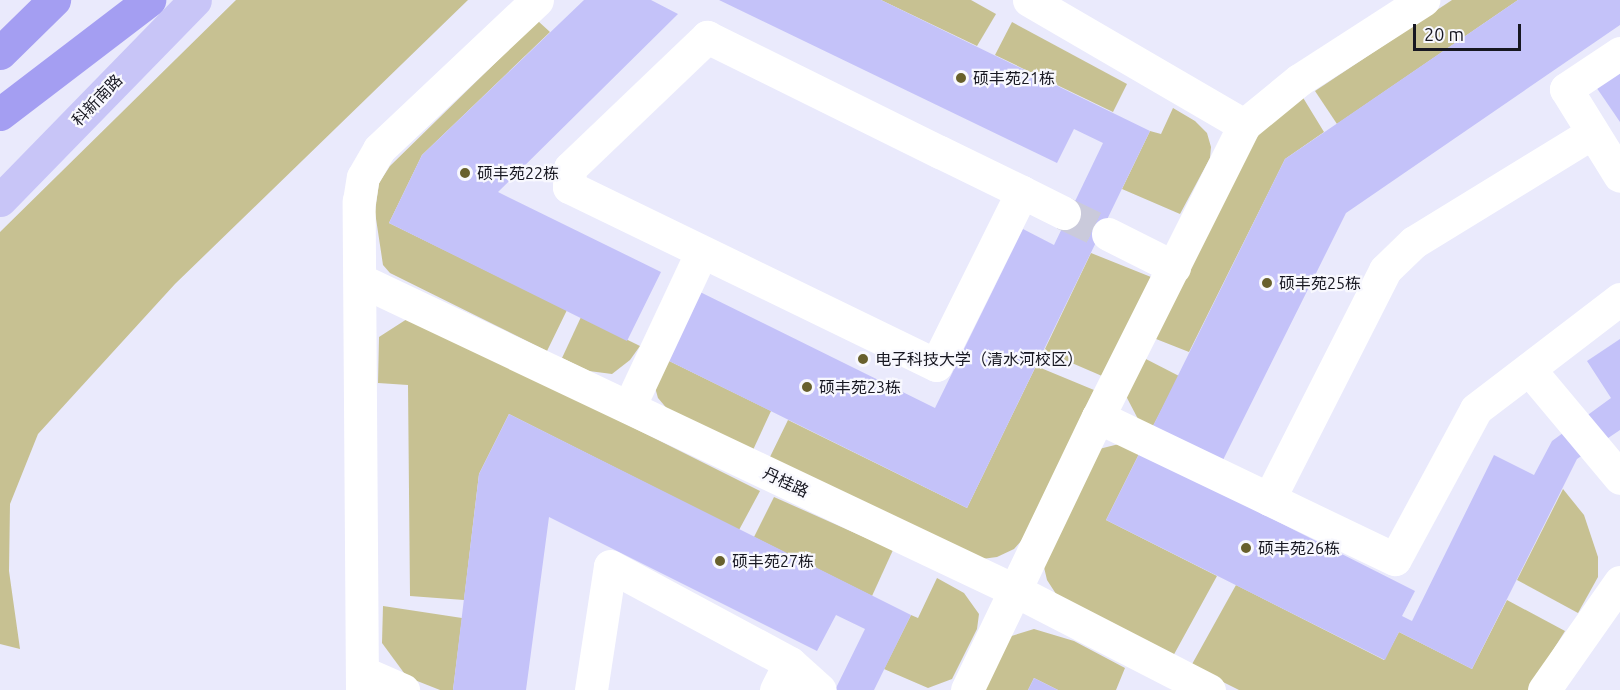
<!DOCTYPE html>
<html>
<head>
<meta charset="utf-8">
<style>
  body { margin:0 }
  #map { position:relative; width:1620px; height:690px; overflow:hidden; background:#eaeafc; font-family:Ubuntu,"Noto Sans SC",sans-serif }
  div>[style] { position:absolute }
  [style*='--x'] { left:calc(var(--x)*1px); top:calc(var(--y)*1px); width:calc(var(--w)*1px); rotate:calc(var(--a)*1deg) }
  .green>* { inset:0; background:#c7c192 }
  .building>* { inset:0; background:#c4c2f9 }
  .minor-tunnel>* { height:33px; margin-top:-16.5px; transform-origin:0; background:repeating-linear-gradient(90deg,#cacadb 0 33px,transparent 0 49px) }
  .minor>* { height:33px; margin:-16.5px; padding:0 16.5px; transform-origin:16.5px; border-radius:16.5px; background:#fff }
  .major>* { height:33px; margin:-16.5px; padding:0 16.5px; transform-origin:16.5px; border-radius:16.5px; background:#c8c5f7 }
  .highway>* { height:33px; margin:-16.5px; padding:0 16.5px; transform-origin:16.5px; border-radius:16.5px; background:#a49ef2 }
  .dots>* { width:16px; height:16px; translate:-50% -50%; box-sizing:border-box; border:3px solid #f8f8fe; border-radius:50% }
  span { translate:-50% -50%; white-space:nowrap; text-align:center; line-height:1.15; -webkit-text-stroke:4.5px #f8f8fe; paint-order:stroke }
  .poi-label { font-size:16px; color:#171721 }
  .left { translate:0 -50%; text-align:left }
  .street-label { font-size:16px; color:#171721 }
  .scale { position:absolute; left:1413px; top:24px; width:108px; height:27px; box-sizing:border-box; border:3px solid #171721; border-top:0; padding-left:8px; font-size:18px; line-height:21px; white-space:nowrap; color:#171721; -webkit-text-stroke:4px #f8f8fe; paint-order:stroke }
</style>
</head>
<body>
<div id="map">
  <div class="green">
    <i style="clip-path:polygon(236px 0,468px 0,175px 284px,38px 434px,10px 504px,9px 571px,20px 649px,0 644px,0 232px)"></i>
    <i style="clip-path:polygon(881px 0,971px 0,996px 14px,977px 46px)"></i>
    <i style="clip-path:polygon(1452px 0,1518px 0,1337px 124px,1315px 91px)"></i>
    <i style="clip-path:polygon(538px 21px,550px 32px,422px 155px,389px 223px,567px 310px,547px 351px,390px 273px,383px 265px,375px 212px,379px 183px,390px 166px)"></i>
    <i style="clip-path:polygon(1012px 22px,1127px 84px,1113px 112px,995px 55px)"></i>
    <i style="clip-path:polygon(1302px 96px,1324px 132px,1285px 159px,1189px 352px,1151px 337px,1243px 147px)"></i>
    <i style="clip-path:polygon(1173px 108px,1195px 121px,1207px 133px,1211px 147px,1210px 158px,1180px 214px,1122px 189px,1150px 131px,1161px 134px)"></i>
    <i style="clip-path:polygon(1091px 253px,1151px 277px,1102px 376px,1044px 351px)"></i>
    <i style="clip-path:polygon(581px 317px,640px 346px,630px 360px,612px 374px,589px 371px,562px 358px)"></i>
    <i style="clip-path:polygon(407px 319px,418px 320px,760px 491px,739px 530px,509px 414px,479px 474px,464px 600px,410px 596px,408px 385px,378px 383px,379px 337px)"></i>
    <i style="clip-path:polygon(661px 357px,771px 411px,753px 450px,669px 411px,658px 398px,654px 384px)"></i>
    <i style="clip-path:polygon(1142px 357px,1179px 376px,1152px 428px,1138px 419px,1126px 396px)"></i>
    <i style="clip-path:polygon(1036px 366px,1094px 390px,1022px 540px,1014px 549px,997px 557px,982px 559px,769px 459px,788px 420px,967px 508px)"></i>
    <i style="clip-path:polygon(1119px 444px,1140px 452px,1106px 520px,1217px 576px,1172px 658px,1058px 597px,1047px 580px,1043px 563px,1095px 450px)"></i>
    <i style="clip-path:polygon(1563px 489px,1584px 515px,1598px 557px,1598px 577px,1578px 613px,1517px 580px)"></i>
    <i style="clip-path:polygon(774px 497px,893px 550px,872px 596px,754px 537px)"></i>
    <i style="clip-path:polygon(937px 578px,964px 593px,979px 614px,977px 629px,952px 679px,928px 688px,884px 669px,911px 615px,918px 618px)"></i>
    <i style="clip-path:polygon(1236px 585px,1384px 660px,1399px 632px,1472px 669px,1507px 600px,1565px 631px,1528px 690px,1239px 690px,1191px 666px)"></i>
    <i style="clip-path:polygon(383px 606px,462px 618px,453px 690px,440px 690px,407px 677px,382px 643px)"></i>
    <i style="clip-path:polygon(1034px 629px,1074px 641px,1125px 668px,1116px 690px,1058px 690px,1034px 678px,1028px 690px,976px 690px,1005px 638px)"></i>
  </div>
  <div class="building">
    <i style="clip-path:polygon(584px 0,651px 0,678px 14px,498px 192px,661px 272px,627px 341px,389px 223px,422px 155px)"></i>
    <i style="clip-path:polygon(719px 0,881px 0,1150px 131px,967px 508px,661px 357px,694px 289px,935px 408px,1023px 229px,1054px 245px,1103px 143px,1074px 129px,1057px 163px)"></i>
    <i style="clip-path:polygon(1518px 0,1620px 0,1620px 25px,1346px 213px,1222px 462px,1152px 428px,1285px 159px)"></i>
    <i style="clip-path:polygon(1620px 62px,1620px 122px,1592px 81px)"></i>
    <i style="clip-path:polygon(1620px 339px,1620px 430px,1577px 459px,1472px 669px,1399px 632px,1385px 660px,1106px 520px,1140px 452px,1415px 591px,1402px 616px,1412px 621px,1494px 455px,1534px 475px,1552px 441px,1611px 398px,1587px 361px)"></i>
    <i style="clip-path:polygon(509px 414px,911px 615px,874px 690px,835px 690px,865px 629px,836px 615px,817px 651px,549px 517px,526px 690px,453px 690px,479px 474px)"></i>
    <i style="clip-path:polygon(1034px 678px,1058px 690px,1028px 690px)"></i>
  </div>
  <div class="minor-tunnel">
    <i style="--x:1064;--y:213;--w:49;--a:25.5"></i>
  </div>
  <div class="minor">
    <i style="--x:1029;--y:0;--w:249;--a:30.2"></i>
    <i style="--x:1620;--y:53;--w:65;--a:146.3"></i>
    <i style="--x:1566;--y:89;--w:102;--a:58.2"></i>
    <i style="--x:1022;--y:192;--w:193;--a:116.4"></i>
    <i style="--x:936;--y:365;--w:408;--a:-154.1"></i>
    <i style="--x:569;--y:187;--w:19;--a:-87"></i>
    <i style="--x:570;--y:168;--w:190;--a:-43.7"></i>
    <i style="--x:707;--y:37;--w:260;--a:26.3"></i>
    <i style="--x:940;--y:152;--w:91;--a:26"></i>
    <i style="--x:1022;--y:192;--w:47;--a:26.6"></i>
    <i style="--x:1108;--y:234;--w:74;--a:26.6"></i>
    <i style="--x:360;--y:280;--w:726;--a:25.36"></i>
    <i style="--x:1016;--y:591;--w:217;--a:27.2"></i>
    <i style="--x:1529;--y:369;--w:142;--a:50.1"></i>
    <i style="--x:629;--y:407;--w:170;--a:-64.9"></i>
    <i style="--x:1098;--y:417;--w:329;--a:25.6"></i>
    <i style="--x:1395;--y:559;--w:170;--a:-61.6"></i>
    <i style="--x:1476;--y:409;--w:181;--a:-37.4"></i>
    <i style="--x:1269;--y:499;--w:257;--a:-63.1"></i>
    <i style="--x:1385;--y:270;--w:40;--a:-44"></i>
    <i style="--x:1414;--y:242;--w:209;--a:-31.5"></i>
    <i style="--x:362;--y:672;--w:45;--a:23.7"></i>
    <i style="--x:362;--y:690;--w:489;--a:-90.4"></i>
    <i style="--x:359;--y:201;--w:24;--a:-81"></i>
    <i style="--x:363;--y:177;--w:32;--a:-60"></i>
    <i style="--x:379;--y:149;--w:217;--a:-43.3"></i>
    <i style="--x:591;--y:690;--w:125;--a:-81.3"></i>
    <i style="--x:610;--y:566;--w:204;--a:28.3"></i>
    <i style="--x:790;--y:663;--w:40;--a:42"></i>
    <i style="--x:776;--y:690;--w:30;--a:-63"></i>
    <i style="--x:967;--y:690;--w:303;--a:-64.4"></i>
    <i style="--x:1098;--y:417;--w:326;--a:-63.4"></i>
    <i style="--x:1244;--y:125;--w:71;--a:-39.3"></i>
    <i style="--x:1299;--y:80;--w:148;--a:-32.8"></i>
    <i style="--x:1544;--y:690;--w:132;--a:-54.9"></i>
  </div>
  <div class="major">
    <i style="--x:0;--y:200;--w:279;--a:-45.7"></i>
  </div>
  <div class="highway">
    <i style="--x:0;--y:53;--w:76;--a:-44.5"></i>
    <i style="--x:0;--y:114;--w:188;--a:-37.4"></i>
  </div>
  <div class="dots">
    <i style="left:961px;top:78px;background:#68602d"></i>
    <i style="left:465px;top:173px;background:#68602d"></i>
    <i style="left:1267px;top:283px;background:#68602d"></i>
    <i style="left:863px;top:359px;background:#68602d"></i>
    <i style="left:807px;top:387px;background:#68602d"></i>
    <i style="left:1246px;top:548px;background:#68602d"></i>
    <i style="left:720px;top:561px;background:#68602d"></i>
  </div>
  <div class="poi-label">
    <span class="left" style="left:973px;top:78px">硕丰苑21栋</span>
    <span class="left" style="left:477px;top:173px">硕丰苑22栋</span>
    <span class="left" style="left:1279px;top:283px">硕丰苑25栋</span>
    <span class="left" style="left:875px;top:359px">电子科技大学（清水河校区）</span>
    <span class="left" style="left:819px;top:387px">硕丰苑23栋</span>
    <span class="left" style="left:1258px;top:548px">硕丰苑26栋</span>
    <span class="left" style="left:732px;top:561px">硕丰苑27栋</span>
  </div>
  <div class="street-label">
    <span style="left:97px;top:100px;rotate:-46deg">科新南路</span>
    <span style="left:786px;top:482px;rotate:25deg">丹桂路</span>
  </div>
  <div class="scale">20 m</div>
</div>
</body>
</html>
